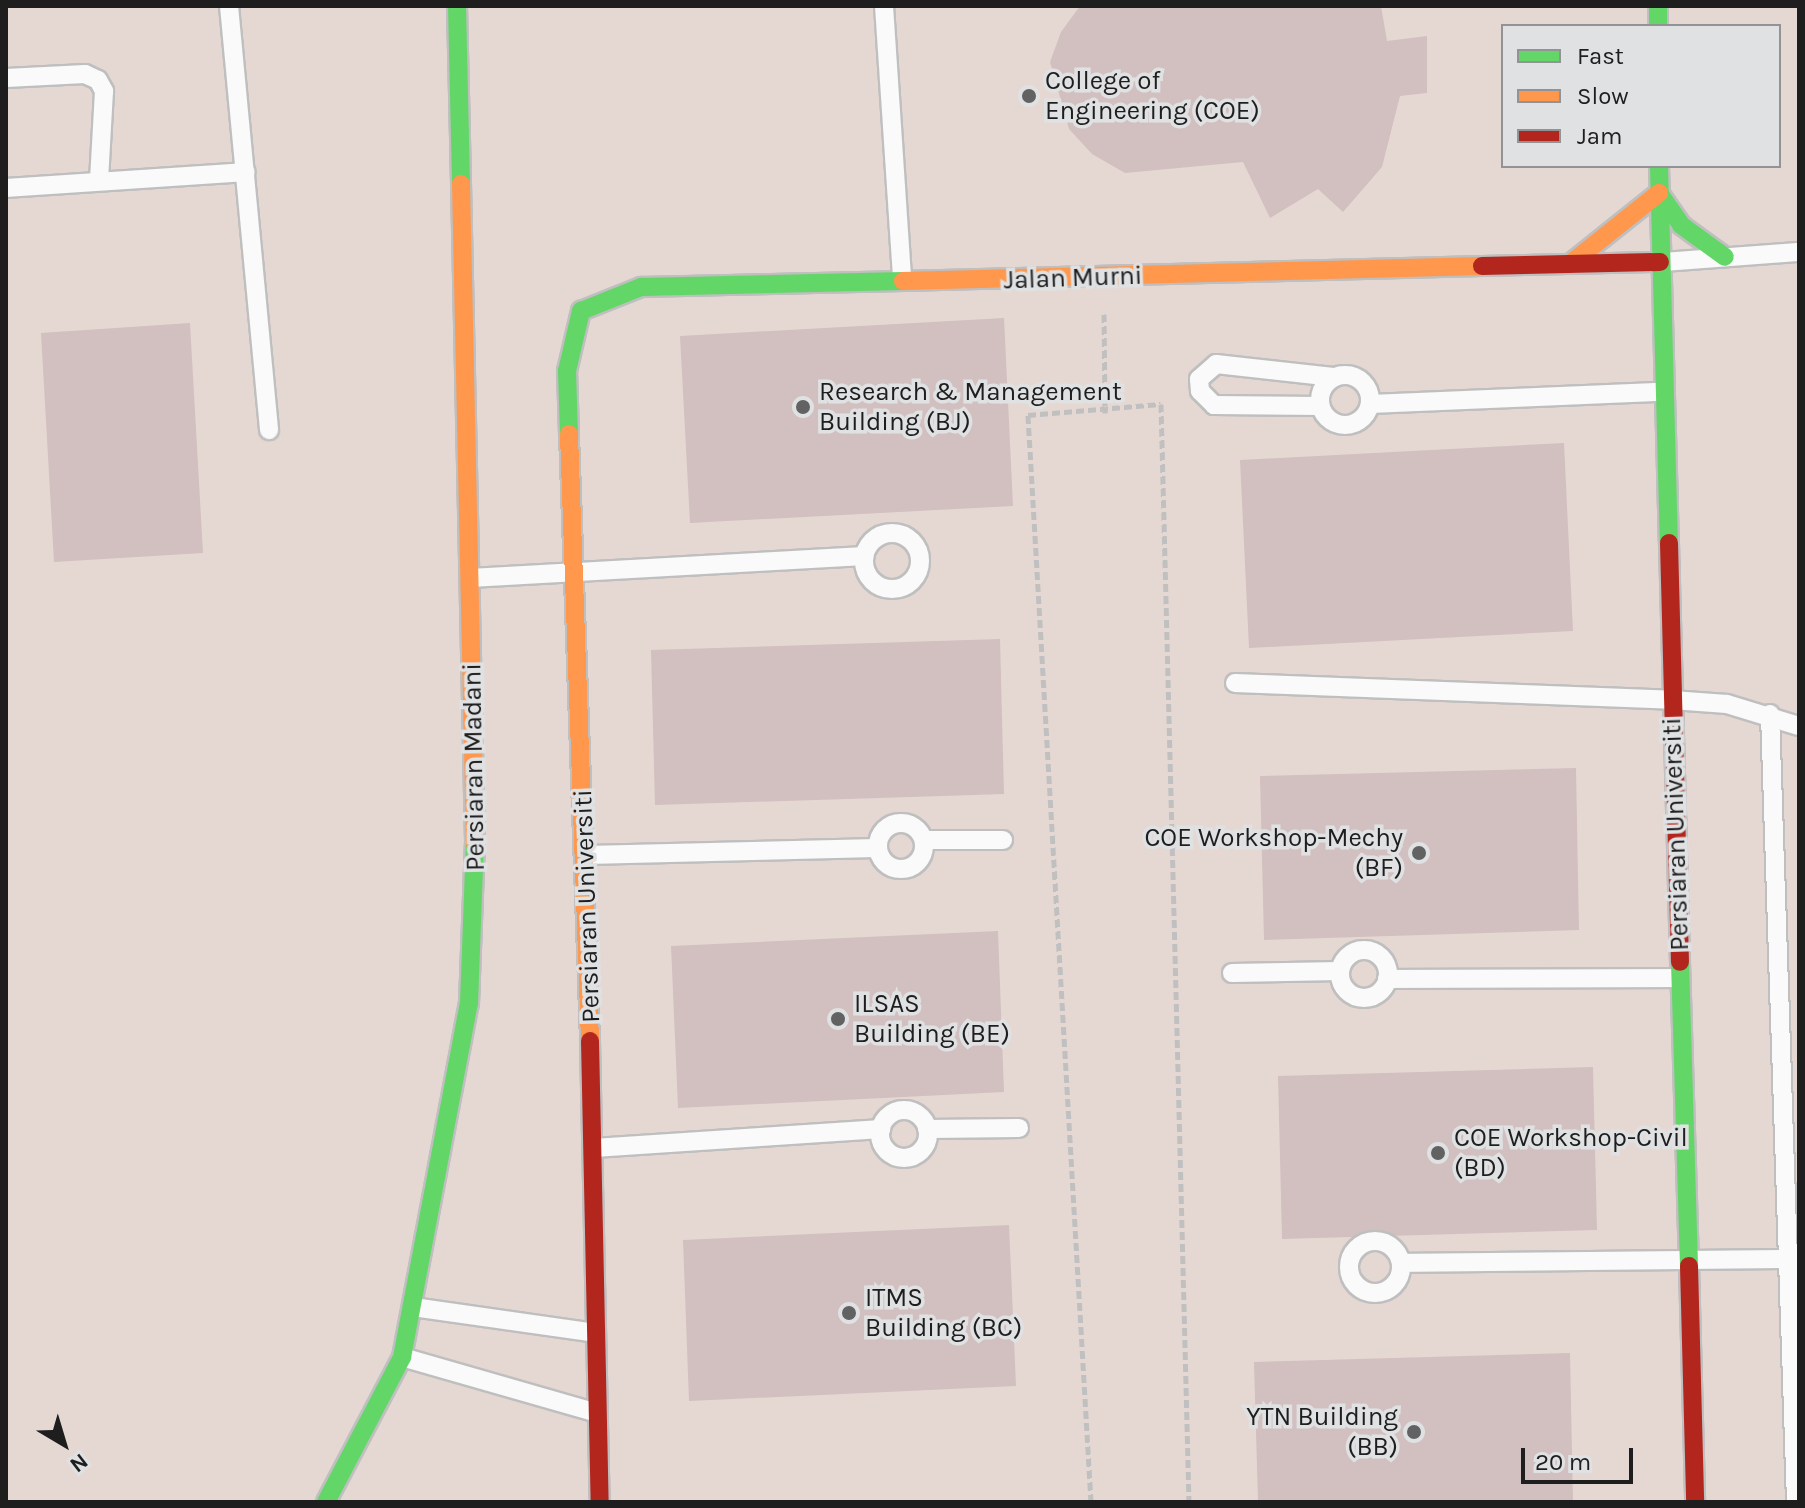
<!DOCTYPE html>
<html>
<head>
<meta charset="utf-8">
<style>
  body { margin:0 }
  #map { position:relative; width:1805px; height:1508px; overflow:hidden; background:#e0e1e1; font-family:Karla,sans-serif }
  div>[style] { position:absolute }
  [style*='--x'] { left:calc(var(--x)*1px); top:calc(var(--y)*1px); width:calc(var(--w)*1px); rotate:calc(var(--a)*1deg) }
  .education>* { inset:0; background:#e5d8d3 }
  .building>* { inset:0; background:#d2bfbf }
  .path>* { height:5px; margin-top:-2.5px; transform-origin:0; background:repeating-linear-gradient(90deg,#c0c0c1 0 8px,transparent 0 12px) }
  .roads { filter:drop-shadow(2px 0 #bfbfbf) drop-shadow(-2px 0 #bfbfbf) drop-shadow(0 2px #bfbfbf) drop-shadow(0 -2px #bfbfbf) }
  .lane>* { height:18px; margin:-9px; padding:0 9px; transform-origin:9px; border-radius:9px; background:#fafafa }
  .lane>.ring { margin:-9px; padding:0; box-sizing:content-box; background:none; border:18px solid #fafafa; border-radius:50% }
  .fast>* { height:18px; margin:-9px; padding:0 9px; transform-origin:9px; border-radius:9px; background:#63d668 }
  .slow>* { height:18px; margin:-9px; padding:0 9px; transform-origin:9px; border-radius:9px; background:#ff974d }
  .jam>* { height:18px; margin:-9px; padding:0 9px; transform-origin:9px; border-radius:9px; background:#b3261e }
  .dots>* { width:22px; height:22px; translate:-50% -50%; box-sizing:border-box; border:4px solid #dfe1e2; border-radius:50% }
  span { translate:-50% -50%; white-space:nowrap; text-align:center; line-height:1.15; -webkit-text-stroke:7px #dfe1e2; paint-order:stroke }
  .poi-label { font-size:26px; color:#1e1e1f }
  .left { translate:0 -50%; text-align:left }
  .right { translate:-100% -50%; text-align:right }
  .street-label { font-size:26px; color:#1e1e1f }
  .frame { position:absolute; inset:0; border:8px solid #1e1e1f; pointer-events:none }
  .legend { position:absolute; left:1501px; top:24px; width:280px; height:144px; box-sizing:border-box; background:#dfe1e2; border:2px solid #929394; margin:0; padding:10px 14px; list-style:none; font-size:24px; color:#1e1e1f }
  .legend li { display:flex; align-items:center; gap:16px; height:40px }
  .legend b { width:40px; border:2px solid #929394 }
  .north { position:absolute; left:24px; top:1404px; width:80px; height:80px; -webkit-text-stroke:6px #dfe1e2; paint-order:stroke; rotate:142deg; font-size:22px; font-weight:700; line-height:32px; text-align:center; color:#1e1e1f }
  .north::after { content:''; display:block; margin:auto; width:28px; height:36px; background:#1e1e1f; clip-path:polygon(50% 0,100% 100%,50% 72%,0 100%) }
  .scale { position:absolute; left:1521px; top:1448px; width:112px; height:36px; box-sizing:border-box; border:4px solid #1e1e1f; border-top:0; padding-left:10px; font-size:24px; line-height:28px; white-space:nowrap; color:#1e1e1f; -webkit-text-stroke:6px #dfe1e2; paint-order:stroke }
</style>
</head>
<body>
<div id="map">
  <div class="education">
    <i style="clip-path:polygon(evenodd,6px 6px,1799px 6px,1799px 1502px,6px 1502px,6px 6px,1503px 26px,1779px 26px,1779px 166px,1503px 166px,1503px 26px)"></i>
  </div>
  <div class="building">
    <i style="clip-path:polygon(1080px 6px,1381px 6px,1387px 41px,1427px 36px,1427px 93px,1400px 96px,1382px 167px,1343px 212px,1318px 189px,1270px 218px,1243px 162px,1125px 173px,1092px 154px,1069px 129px,1050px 62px,1061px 32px)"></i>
    <i style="clip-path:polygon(1004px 318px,1013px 506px,690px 523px,680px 336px)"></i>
    <i style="clip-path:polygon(190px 323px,203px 553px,54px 562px,41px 333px)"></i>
    <i style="clip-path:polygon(1564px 443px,1573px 631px,1249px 648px,1240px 460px)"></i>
    <i style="clip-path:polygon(1000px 639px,1004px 794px,655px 805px,651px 650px)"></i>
    <i style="clip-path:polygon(1576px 768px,1579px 930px,1264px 940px,1260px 776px)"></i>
    <i style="clip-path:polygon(998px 931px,1004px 1092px,678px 1108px,671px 946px)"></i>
    <i style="clip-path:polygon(1593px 1067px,1597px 1230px,1282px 1239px,1278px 1076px)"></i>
    <i style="clip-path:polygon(1009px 1225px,1016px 1386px,689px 1401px,683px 1240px)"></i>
    <i style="clip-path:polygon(1570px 1353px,1573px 1502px,1258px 1502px,1254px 1362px)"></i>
  </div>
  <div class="path">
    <i style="--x:1104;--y:314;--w:99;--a:89.4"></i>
    <i style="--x:1091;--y:1502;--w:1089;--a:-93.32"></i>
    <i style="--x:1028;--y:415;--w:133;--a:-4.7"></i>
    <i style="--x:1161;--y:404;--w:1098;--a:88.54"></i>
  </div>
  <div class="roads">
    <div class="lane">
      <i style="--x:229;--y:6;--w:426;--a:84.6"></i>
      <i style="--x:884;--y:6;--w:275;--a:86.2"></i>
      <i style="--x:6;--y:78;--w:79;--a:-2.9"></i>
      <i style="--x:85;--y:74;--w:14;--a:25"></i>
      <i style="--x:98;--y:80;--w:13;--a:61"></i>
      <i style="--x:104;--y:91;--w:90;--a:93.2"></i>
      <i style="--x:6;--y:188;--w:240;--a:-3.8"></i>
      <i style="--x:1662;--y:262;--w:137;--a:-4.2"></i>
      <i class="ring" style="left:1320px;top:375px;width:32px;height:32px"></i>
      <i style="--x:1370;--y:404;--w:292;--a:-2.4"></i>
      <i style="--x:1320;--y:406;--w:106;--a:-179.5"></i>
      <i style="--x:1214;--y:405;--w:20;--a:-135"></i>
      <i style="--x:1200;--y:391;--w:12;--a:-95"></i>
      <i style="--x:1199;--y:379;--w:23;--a:-41"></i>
      <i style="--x:1216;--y:364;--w:118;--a:6.3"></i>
      <i class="ring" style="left:864px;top:533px;width:38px;height:38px"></i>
      <i style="--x:470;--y:578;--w:395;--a:-3.2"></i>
      <i style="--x:1235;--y:683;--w:437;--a:2.2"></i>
      <i style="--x:1672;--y:700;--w:55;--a:4.2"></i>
      <i style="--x:1727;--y:704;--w:75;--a:17"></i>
      <i style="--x:1770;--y:714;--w:788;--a:88.11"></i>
      <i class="ring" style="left:878px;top:823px;width:28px;height:28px"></i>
      <i style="--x:924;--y:840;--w:79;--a:0"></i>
      <i style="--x:586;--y:855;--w:292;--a:-1.4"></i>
      <i class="ring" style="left:1340px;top:950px;width:30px;height:30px"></i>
      <i style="--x:1232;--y:973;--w:108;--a:-1.1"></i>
      <i style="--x:1387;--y:979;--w:293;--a:-0.2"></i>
      <i class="ring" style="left:880px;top:1110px;width:30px;height:30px"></i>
      <i style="--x:927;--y:1129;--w:92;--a:-0.6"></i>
      <i style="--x:594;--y:1148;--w:288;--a:-3.8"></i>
      <i class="ring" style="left:1349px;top:1241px;width:34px;height:34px"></i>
      <i style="--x:1401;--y:1263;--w:398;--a:-0.6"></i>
      <i style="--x:413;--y:1307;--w:184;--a:8.1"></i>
      <i style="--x:402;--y:1357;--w:200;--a:16"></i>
    </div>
    <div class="fast">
      <i style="--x:457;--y:6;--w:178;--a:88.7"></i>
      <i style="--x:1658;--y:6;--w:20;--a:90"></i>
      <i style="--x:1659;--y:166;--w:377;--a:88.5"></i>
      <i style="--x:1659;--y:193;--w:39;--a:55"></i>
      <i style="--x:1681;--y:225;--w:54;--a:36"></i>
      <i style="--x:569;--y:434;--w:63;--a:-91.8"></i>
      <i style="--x:567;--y:371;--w:62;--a:-76.9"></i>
      <i style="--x:581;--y:311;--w:65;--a:-21.8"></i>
      <i style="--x:641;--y:287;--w:262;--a:-1.3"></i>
      <i style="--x:1680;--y:962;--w:304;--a:88.3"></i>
      <i style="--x:326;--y:1502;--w:164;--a:-62.3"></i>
      <i style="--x:402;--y:1357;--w:359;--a:-79.3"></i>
      <i style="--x:469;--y:1004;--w:160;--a:-87.9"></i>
    </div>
    <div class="slow">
      <i style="--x:461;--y:184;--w:660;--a:88.78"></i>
      <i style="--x:1570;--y:264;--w:114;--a:-38.6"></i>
      <i style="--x:903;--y:281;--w:579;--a:-1.48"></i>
      <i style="--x:569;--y:434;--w:607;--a:88.02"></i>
    </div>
    <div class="jam">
      <i style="--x:1482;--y:266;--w:178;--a:-1.3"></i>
      <i style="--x:1669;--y:543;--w:419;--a:88.5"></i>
      <i style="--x:590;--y:1041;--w:461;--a:88.8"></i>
      <i style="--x:1689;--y:1266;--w:236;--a:88.5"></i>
    </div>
  </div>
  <div class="dots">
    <i style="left:1029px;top:96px;background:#626263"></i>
    <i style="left:803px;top:407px;background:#626263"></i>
    <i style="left:1419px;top:853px;background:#626263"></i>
    <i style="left:838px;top:1019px;background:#626263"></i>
    <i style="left:1438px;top:1153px;background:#626263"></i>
    <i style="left:849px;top:1313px;background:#626263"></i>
    <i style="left:1414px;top:1432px;background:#626263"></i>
  </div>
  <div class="poi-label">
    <span class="left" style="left:1045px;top:96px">College of<br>Engineering (COE)</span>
    <span class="left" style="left:819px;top:407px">Research &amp; Management<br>Building (BJ)</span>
    <span class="right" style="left:1403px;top:853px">COE Workshop-Mechy<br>(BF)</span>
    <span class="left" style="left:854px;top:1019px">ILSAS<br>Building (BE)</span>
    <span class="left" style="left:1454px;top:1153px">COE Workshop-Civil<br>(BD)</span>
    <span class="left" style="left:865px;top:1313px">ITMS<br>Building (BC)</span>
    <span class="right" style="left:1398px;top:1432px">YTN Building<br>(BB)</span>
  </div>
  <div class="street-label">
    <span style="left:1073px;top:278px;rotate:-2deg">Jalan Murni</span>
    <span style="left:474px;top:767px;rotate:-91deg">Persiaran Madani</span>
    <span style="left:1676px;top:834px;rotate:-92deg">Persiaran Universiti</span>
    <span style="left:587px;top:906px;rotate:-92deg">Persiaran Universiti</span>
  </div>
  <div class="frame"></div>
  <ul class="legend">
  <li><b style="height:10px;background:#63d668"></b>Fast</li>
  <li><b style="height:10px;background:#ff974d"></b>Slow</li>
  <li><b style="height:10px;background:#b3261e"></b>Jam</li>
  </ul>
  <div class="north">N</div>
  <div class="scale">20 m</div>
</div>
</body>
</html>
